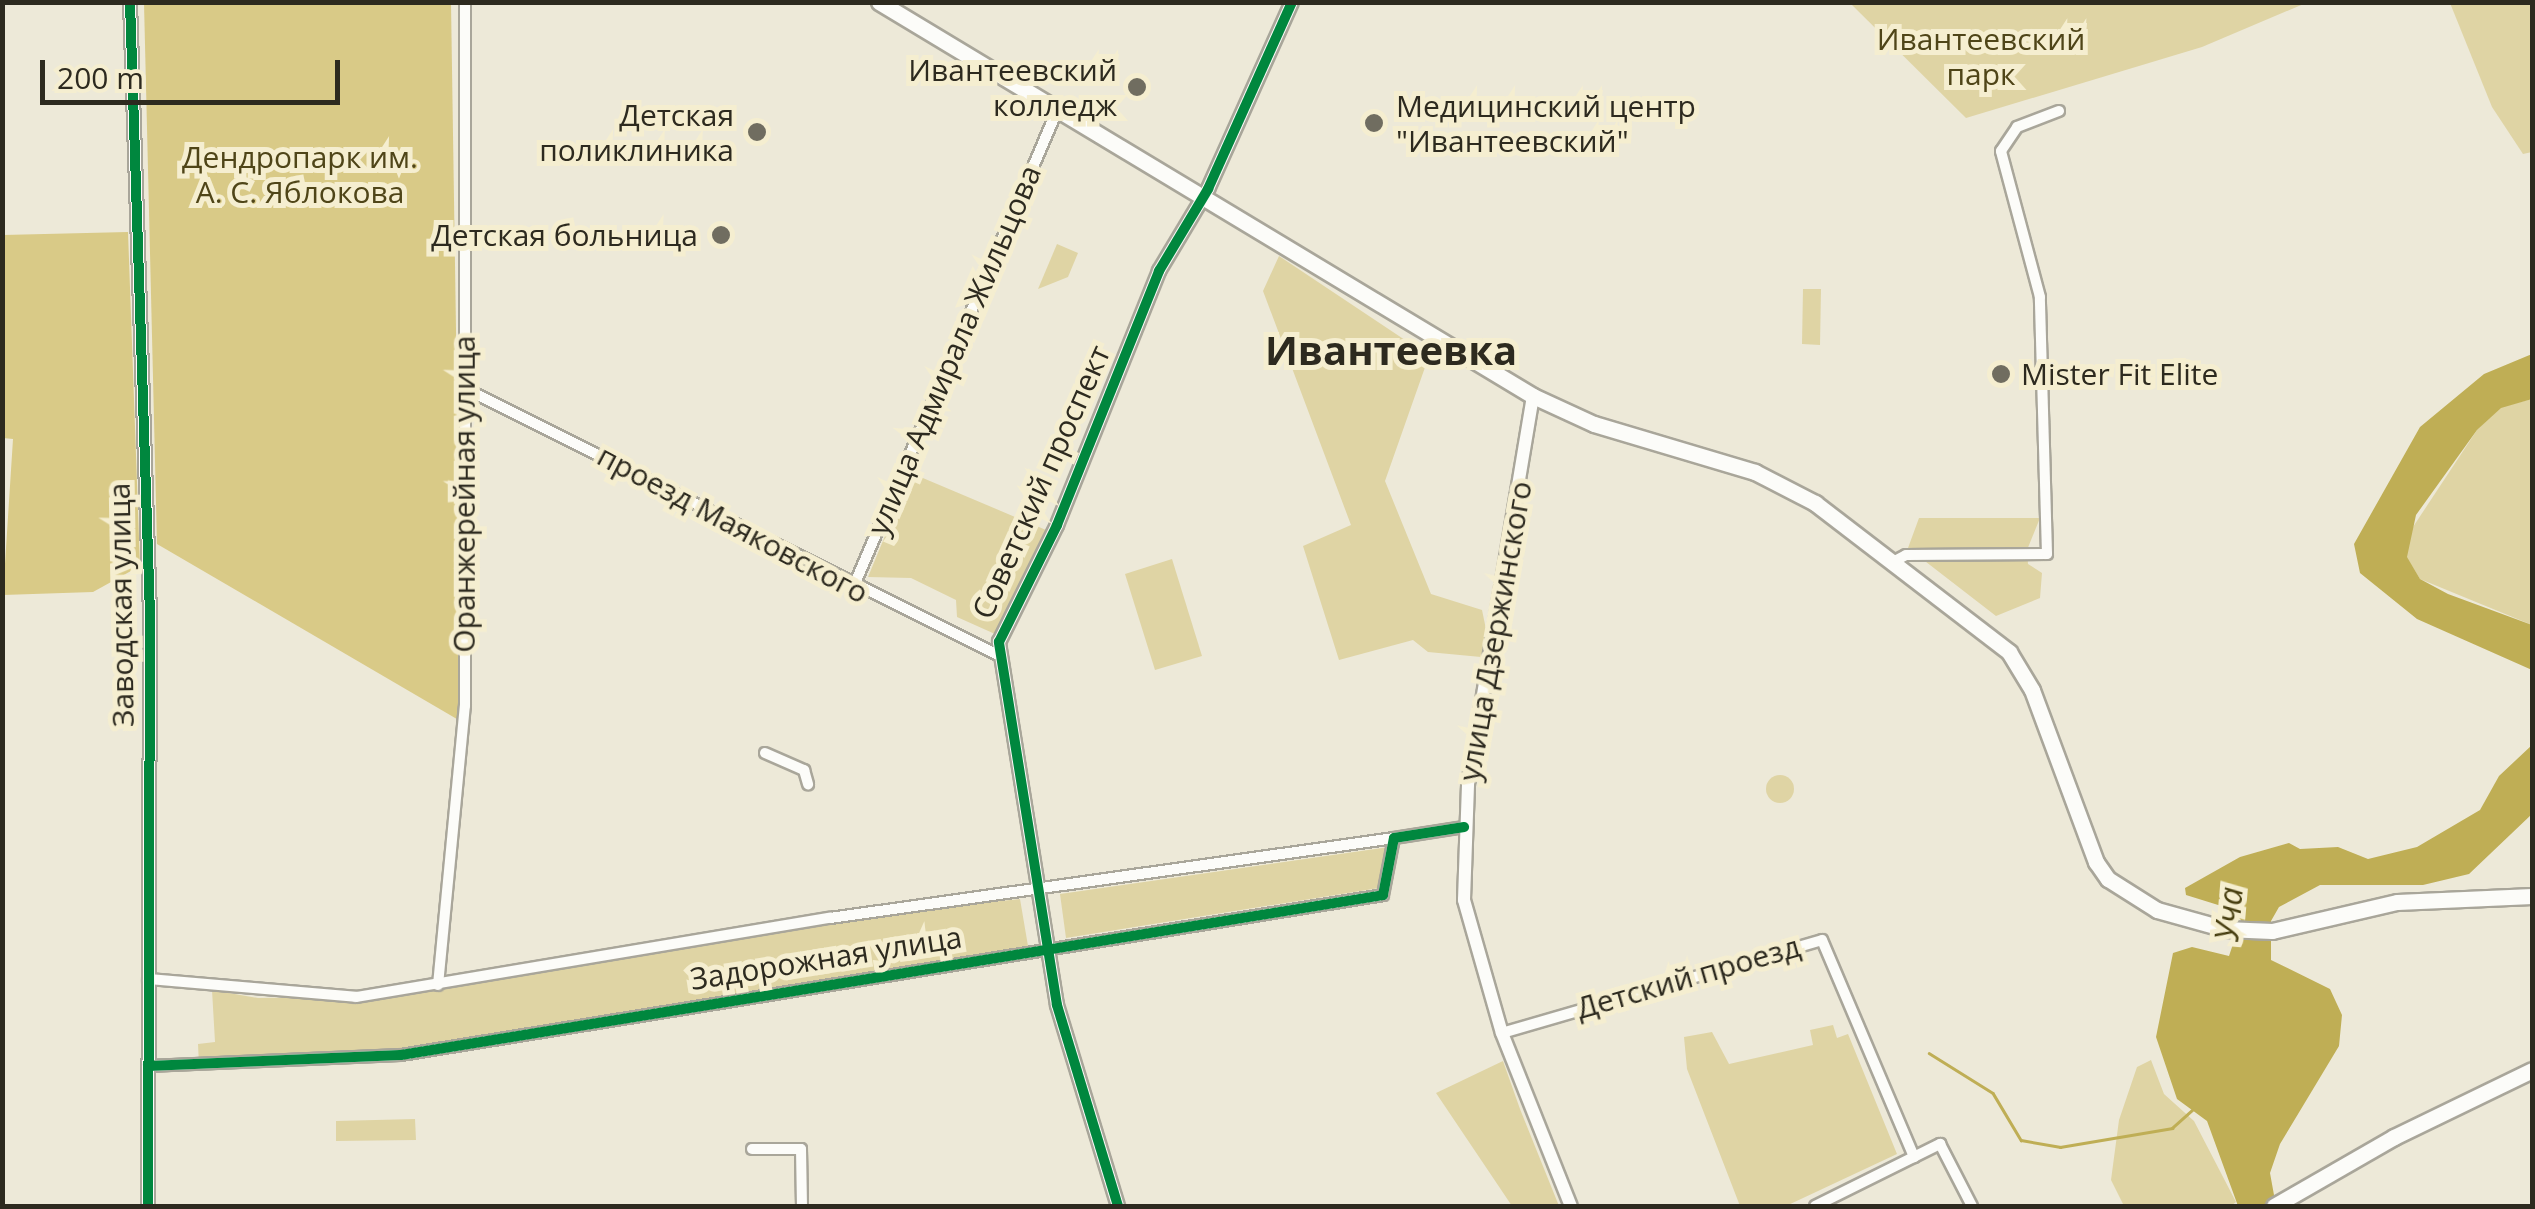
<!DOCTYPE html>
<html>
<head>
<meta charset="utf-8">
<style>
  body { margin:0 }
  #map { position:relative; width:2535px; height:1209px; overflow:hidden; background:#ede9d8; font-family:"Open Sans",sans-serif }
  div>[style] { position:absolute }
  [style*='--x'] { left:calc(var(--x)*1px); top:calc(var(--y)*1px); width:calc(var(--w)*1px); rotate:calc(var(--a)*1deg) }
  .green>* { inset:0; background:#dfd4a4 }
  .round { border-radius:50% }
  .forest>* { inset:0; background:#d9ca87 }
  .water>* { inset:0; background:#bfae55 }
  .stream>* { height:2.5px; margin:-1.25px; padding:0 1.25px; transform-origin:1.25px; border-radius:1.25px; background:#bfae55 }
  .roads { filter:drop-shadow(2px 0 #a9a69a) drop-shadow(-2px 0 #a9a69a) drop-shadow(0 2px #a9a69a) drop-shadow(0 -2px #a9a69a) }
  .minor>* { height:10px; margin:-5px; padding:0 5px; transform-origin:5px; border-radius:5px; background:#fcfcf9 }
  .tertiary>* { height:12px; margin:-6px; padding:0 6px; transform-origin:6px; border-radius:6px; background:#fcfcf9 }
  .secondary>* { height:15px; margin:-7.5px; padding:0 7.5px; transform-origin:7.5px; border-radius:7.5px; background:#fcfcf9 }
  .cycleway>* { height:10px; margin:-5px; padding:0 5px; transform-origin:5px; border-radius:5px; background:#00873e }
  .dots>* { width:28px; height:28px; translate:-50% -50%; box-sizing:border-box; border:5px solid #f5eed0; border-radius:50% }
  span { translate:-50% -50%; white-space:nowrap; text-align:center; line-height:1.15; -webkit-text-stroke:10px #f5eed0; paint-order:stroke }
  .park-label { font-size:30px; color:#4f4518 }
  .poi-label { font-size:30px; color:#2d2a1f }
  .right { translate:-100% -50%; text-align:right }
  .left { translate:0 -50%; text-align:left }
  .street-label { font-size:30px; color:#2d2a1f }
  .water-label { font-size:32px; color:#473e10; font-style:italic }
  .district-label { font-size:40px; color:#2d2a1f; font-weight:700 }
  .frame { position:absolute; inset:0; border:5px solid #2d2a1f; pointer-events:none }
  .scale { position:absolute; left:40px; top:60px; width:300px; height:45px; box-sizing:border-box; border:5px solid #2d2a1f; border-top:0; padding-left:12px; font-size:30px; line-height:35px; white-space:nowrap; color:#2d2a1f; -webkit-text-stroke:8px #f5eed0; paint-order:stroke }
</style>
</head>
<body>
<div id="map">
  <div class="green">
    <i style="clip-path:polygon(1850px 3px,2306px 3px,2202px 47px,1966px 118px)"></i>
    <i style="clip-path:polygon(2450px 3px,2532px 3px,2532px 152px,2523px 154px,2492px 107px)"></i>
    <i style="clip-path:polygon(1057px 244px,1078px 253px,1068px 277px,1038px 289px)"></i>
    <i style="clip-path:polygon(1279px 256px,1429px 356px,1385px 481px,1431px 594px,1482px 610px,1487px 634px,1481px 657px,1428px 652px,1413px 640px,1339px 660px,1303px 546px,1351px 525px,1263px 291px)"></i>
    <i style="clip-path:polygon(1803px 289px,1821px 289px,1820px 345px,1802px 344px)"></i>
    <i style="clip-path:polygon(2532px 399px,2532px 625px,2420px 579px,2407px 558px,2407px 536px,2477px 430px,2501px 407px)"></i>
    <i style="clip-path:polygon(911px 473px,1046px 530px,995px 634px,957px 617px,956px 600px,911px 578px,868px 577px)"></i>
    <i style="clip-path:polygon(1919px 518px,2040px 518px,2027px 550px,2028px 564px,2042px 573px,2040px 598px,1996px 616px,1908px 548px)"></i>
    <i style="clip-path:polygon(1172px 559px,1202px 656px,1155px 670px,1125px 574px)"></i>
    <i class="round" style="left:1766px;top:775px;width:28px;height:28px"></i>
    <i style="clip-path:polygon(1389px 847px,1379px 888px,1066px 938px,1060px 894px)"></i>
    <i style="clip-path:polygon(1020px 899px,1028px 946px,957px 962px,414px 1051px,199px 1065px,198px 1044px,215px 1042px,212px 990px,258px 998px,356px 997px,830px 918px)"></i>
    <i style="clip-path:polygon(1833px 1025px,1837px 1038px,1848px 1034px,1897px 1154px,1786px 1206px,1740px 1206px,1687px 1069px,1684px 1037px,1712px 1032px,1729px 1064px,1813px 1045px,1810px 1030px)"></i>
    <i style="clip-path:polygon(2151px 1060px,2164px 1094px,2194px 1121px,2236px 1202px,2231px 1206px,2124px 1206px,2111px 1180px,2119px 1120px,2137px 1067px)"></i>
    <i style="clip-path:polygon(1503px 1061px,1520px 1109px,1559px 1206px,1512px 1206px,1436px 1093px)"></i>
    <i style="clip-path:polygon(415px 1119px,416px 1140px,336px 1141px,336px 1121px)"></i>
  </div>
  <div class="forest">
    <i style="clip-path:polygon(144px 3px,451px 3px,462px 722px,157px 544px)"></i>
    <i style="clip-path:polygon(128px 232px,140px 566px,93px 592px,3px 595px,13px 439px,3px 438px,3px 235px)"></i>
  </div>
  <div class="water">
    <i style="clip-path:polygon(2532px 354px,2532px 399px,2501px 408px,2477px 430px,2416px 515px,2407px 557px,2420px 579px,2448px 594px,2532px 625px,2532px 670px,2417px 619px,2360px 573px,2354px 544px,2420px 427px,2484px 374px)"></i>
    <i style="clip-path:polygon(2532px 745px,2532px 814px,2469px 874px,2423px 885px,2320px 885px,2279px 907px,2271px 921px,2271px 960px,2330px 989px,2342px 1015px,2339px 1046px,2280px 1144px,2270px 1173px,2276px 1206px,2238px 1206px,2207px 1121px,2177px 1099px,2156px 1037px,2173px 953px,2192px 947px,2229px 956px,2241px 920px,2231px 909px,2186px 895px,2185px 888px,2240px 857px,2289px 843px,2300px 849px,2338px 847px,2368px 859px,2417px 847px,2480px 810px,2499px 776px)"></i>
  </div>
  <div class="stream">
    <i style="--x:1929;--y:1053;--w:75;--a:32"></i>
    <i style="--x:1993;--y:1093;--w:55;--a:59.2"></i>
    <i style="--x:2021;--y:1140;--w:40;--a:10"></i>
    <i style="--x:2060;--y:1147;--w:114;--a:-9.6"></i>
    <i style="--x:2172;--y:1128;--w:27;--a:-42"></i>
  </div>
  <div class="roads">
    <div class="minor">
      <i style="--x:468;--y:390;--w:593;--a:26.57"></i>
      <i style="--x:1893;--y:562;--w:15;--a:-28"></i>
      <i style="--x:1906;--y:555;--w:141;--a:-0.4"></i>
      <i style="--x:2047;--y:554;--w:257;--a:-91.6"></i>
      <i style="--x:2040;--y:297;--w:151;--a:-105"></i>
      <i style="--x:2001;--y:151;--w:29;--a:-56"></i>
      <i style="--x:2017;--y:127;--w:45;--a:-20.9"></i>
      <i style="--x:853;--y:588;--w:517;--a:-66.86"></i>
      <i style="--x:765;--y:753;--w:43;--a:23.6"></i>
      <i style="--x:804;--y:770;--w:15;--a:74"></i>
      <i style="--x:148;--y:979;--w:209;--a:4.9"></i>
      <i style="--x:356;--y:997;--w:481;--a:-9.5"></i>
      <i style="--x:830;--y:918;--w:570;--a:-8.07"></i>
      <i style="--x:438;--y:985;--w:280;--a:-84.5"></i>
      <i style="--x:465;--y:706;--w:704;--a:-90"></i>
      <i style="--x:1502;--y:1033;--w:333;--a:-16.2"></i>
      <i style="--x:1822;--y:940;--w:236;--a:67"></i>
      <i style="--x:148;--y:1066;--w:253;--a:-2.5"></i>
      <i style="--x:401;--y:1055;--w:995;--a:-9.25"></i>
      <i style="--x:1383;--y:895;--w:58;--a:-79.1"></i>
      <i style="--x:1394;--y:838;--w:71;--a:-8.9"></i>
      <i style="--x:752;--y:1149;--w:49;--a:0"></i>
      <i style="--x:801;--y:1149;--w:57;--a:89"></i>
      <i style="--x:1815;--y:1206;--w:140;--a:-26.4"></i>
      <i style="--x:1940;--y:1144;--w:70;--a:62.7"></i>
    </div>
    <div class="tertiary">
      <i style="--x:130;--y:2;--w:613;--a:88.13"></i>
      <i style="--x:150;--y:615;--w:591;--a:90.19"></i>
      <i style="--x:1533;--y:396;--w:394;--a:99.5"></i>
      <i style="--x:1468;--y:785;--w:115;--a:92"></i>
      <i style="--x:1464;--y:900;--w:138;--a:74.1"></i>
      <i style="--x:1502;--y:1033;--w:186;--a:68.3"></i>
      <i style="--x:1118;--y:1206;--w:210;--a:-106.9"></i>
      <i style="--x:1057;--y:1005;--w:368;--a:-99.1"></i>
      <i style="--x:999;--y:642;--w:131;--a:-63.6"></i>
      <i style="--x:1057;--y:525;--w:274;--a:-68.1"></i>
      <i style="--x:1159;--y:271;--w:96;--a:-59.1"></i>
      <i style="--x:1208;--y:189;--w:205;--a:-65.8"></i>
    </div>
    <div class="secondary">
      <i style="--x:879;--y:2;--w:764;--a:31.07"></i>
      <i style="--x:1533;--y:396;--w:67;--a:24.7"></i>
      <i style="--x:1594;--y:424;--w:168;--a:16.6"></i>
      <i style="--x:1755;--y:472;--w:68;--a:27.3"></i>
      <i style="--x:1815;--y:503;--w:245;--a:37.5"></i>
      <i style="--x:2009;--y:652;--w:44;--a:58.8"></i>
      <i style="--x:2032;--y:690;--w:184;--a:69.6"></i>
      <i style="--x:2096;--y:862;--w:21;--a:55"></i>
      <i style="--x:2108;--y:879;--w:58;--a:32.3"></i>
      <i style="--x:2157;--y:910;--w:71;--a:15.6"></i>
      <i style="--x:2225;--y:929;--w:47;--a:2.4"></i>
      <i style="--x:2272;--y:931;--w:128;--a:-13.1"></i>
      <i style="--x:2397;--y:902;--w:135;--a:-2.5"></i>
      <i style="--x:2274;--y:1206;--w:138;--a:-29.9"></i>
      <i style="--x:2394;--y:1137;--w:153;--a:-25.9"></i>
    </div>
  </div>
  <div class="cycleway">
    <i style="--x:130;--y:2;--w:613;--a:88.13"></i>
    <i style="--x:150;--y:615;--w:591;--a:90.19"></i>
    <i style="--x:148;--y:1066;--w:253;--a:-2.5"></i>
    <i style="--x:401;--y:1055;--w:995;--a:-9.25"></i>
    <i style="--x:1383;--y:895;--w:58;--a:-79.1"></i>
    <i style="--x:1394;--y:838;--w:71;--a:-8.9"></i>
    <i style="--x:1118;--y:1206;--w:210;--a:-106.9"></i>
    <i style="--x:1057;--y:1005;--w:368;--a:-99.1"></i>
    <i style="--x:999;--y:642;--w:131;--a:-63.6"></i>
    <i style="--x:1057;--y:525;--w:274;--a:-68.1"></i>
    <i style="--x:1159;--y:271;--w:96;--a:-59.1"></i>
    <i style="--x:1208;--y:189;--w:205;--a:-65.8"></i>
  </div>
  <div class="dots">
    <i style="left:1137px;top:87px;background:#706d60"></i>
    <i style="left:1374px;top:123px;background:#706d60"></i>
    <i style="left:757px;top:132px;background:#706d60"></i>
    <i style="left:721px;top:235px;background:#706d60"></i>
    <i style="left:2001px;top:374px;background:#706d60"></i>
  </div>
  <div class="park-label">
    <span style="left:1981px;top:56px">Ивантеевский<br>парк</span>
    <span style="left:300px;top:174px">Дендропарк им.<br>А. С. Яблокова</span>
  </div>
  <div class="poi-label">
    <span class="right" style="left:1117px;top:87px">Ивантеевский<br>колледж</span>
    <span class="left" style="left:1396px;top:123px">Медицинский центр<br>"Ивантеевский"</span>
    <span class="right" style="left:734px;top:132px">Детская<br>поликлиника</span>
    <span class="right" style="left:698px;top:235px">Детская больница</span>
    <span class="left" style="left:2021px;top:374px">Mister Fit Elite</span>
  </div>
  <div class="street-label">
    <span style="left:954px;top:350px;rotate:-67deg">улица Адмирала Жильцова</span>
    <span style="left:1041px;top:482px;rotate:-66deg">Советский проспект</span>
    <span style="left:464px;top:494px;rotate:-90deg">Оранжерейная улица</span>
    <span style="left:733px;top:524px;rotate:28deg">проезд Маяковского</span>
    <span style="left:121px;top:605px;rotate:-91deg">Заводская улица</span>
    <span style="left:1495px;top:631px;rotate:-80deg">улица Дзержинского</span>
    <span style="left:826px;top:958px;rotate:-9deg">Задорожная улица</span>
    <span style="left:1688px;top:977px;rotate:-16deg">Детский проезд</span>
  </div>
  <div class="water-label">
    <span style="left:2229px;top:914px;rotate:-85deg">Уча</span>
  </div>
  <div class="district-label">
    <span style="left:1391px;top:350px">Ивантеевка</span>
  </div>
  <div class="frame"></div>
  <div class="scale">200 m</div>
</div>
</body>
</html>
